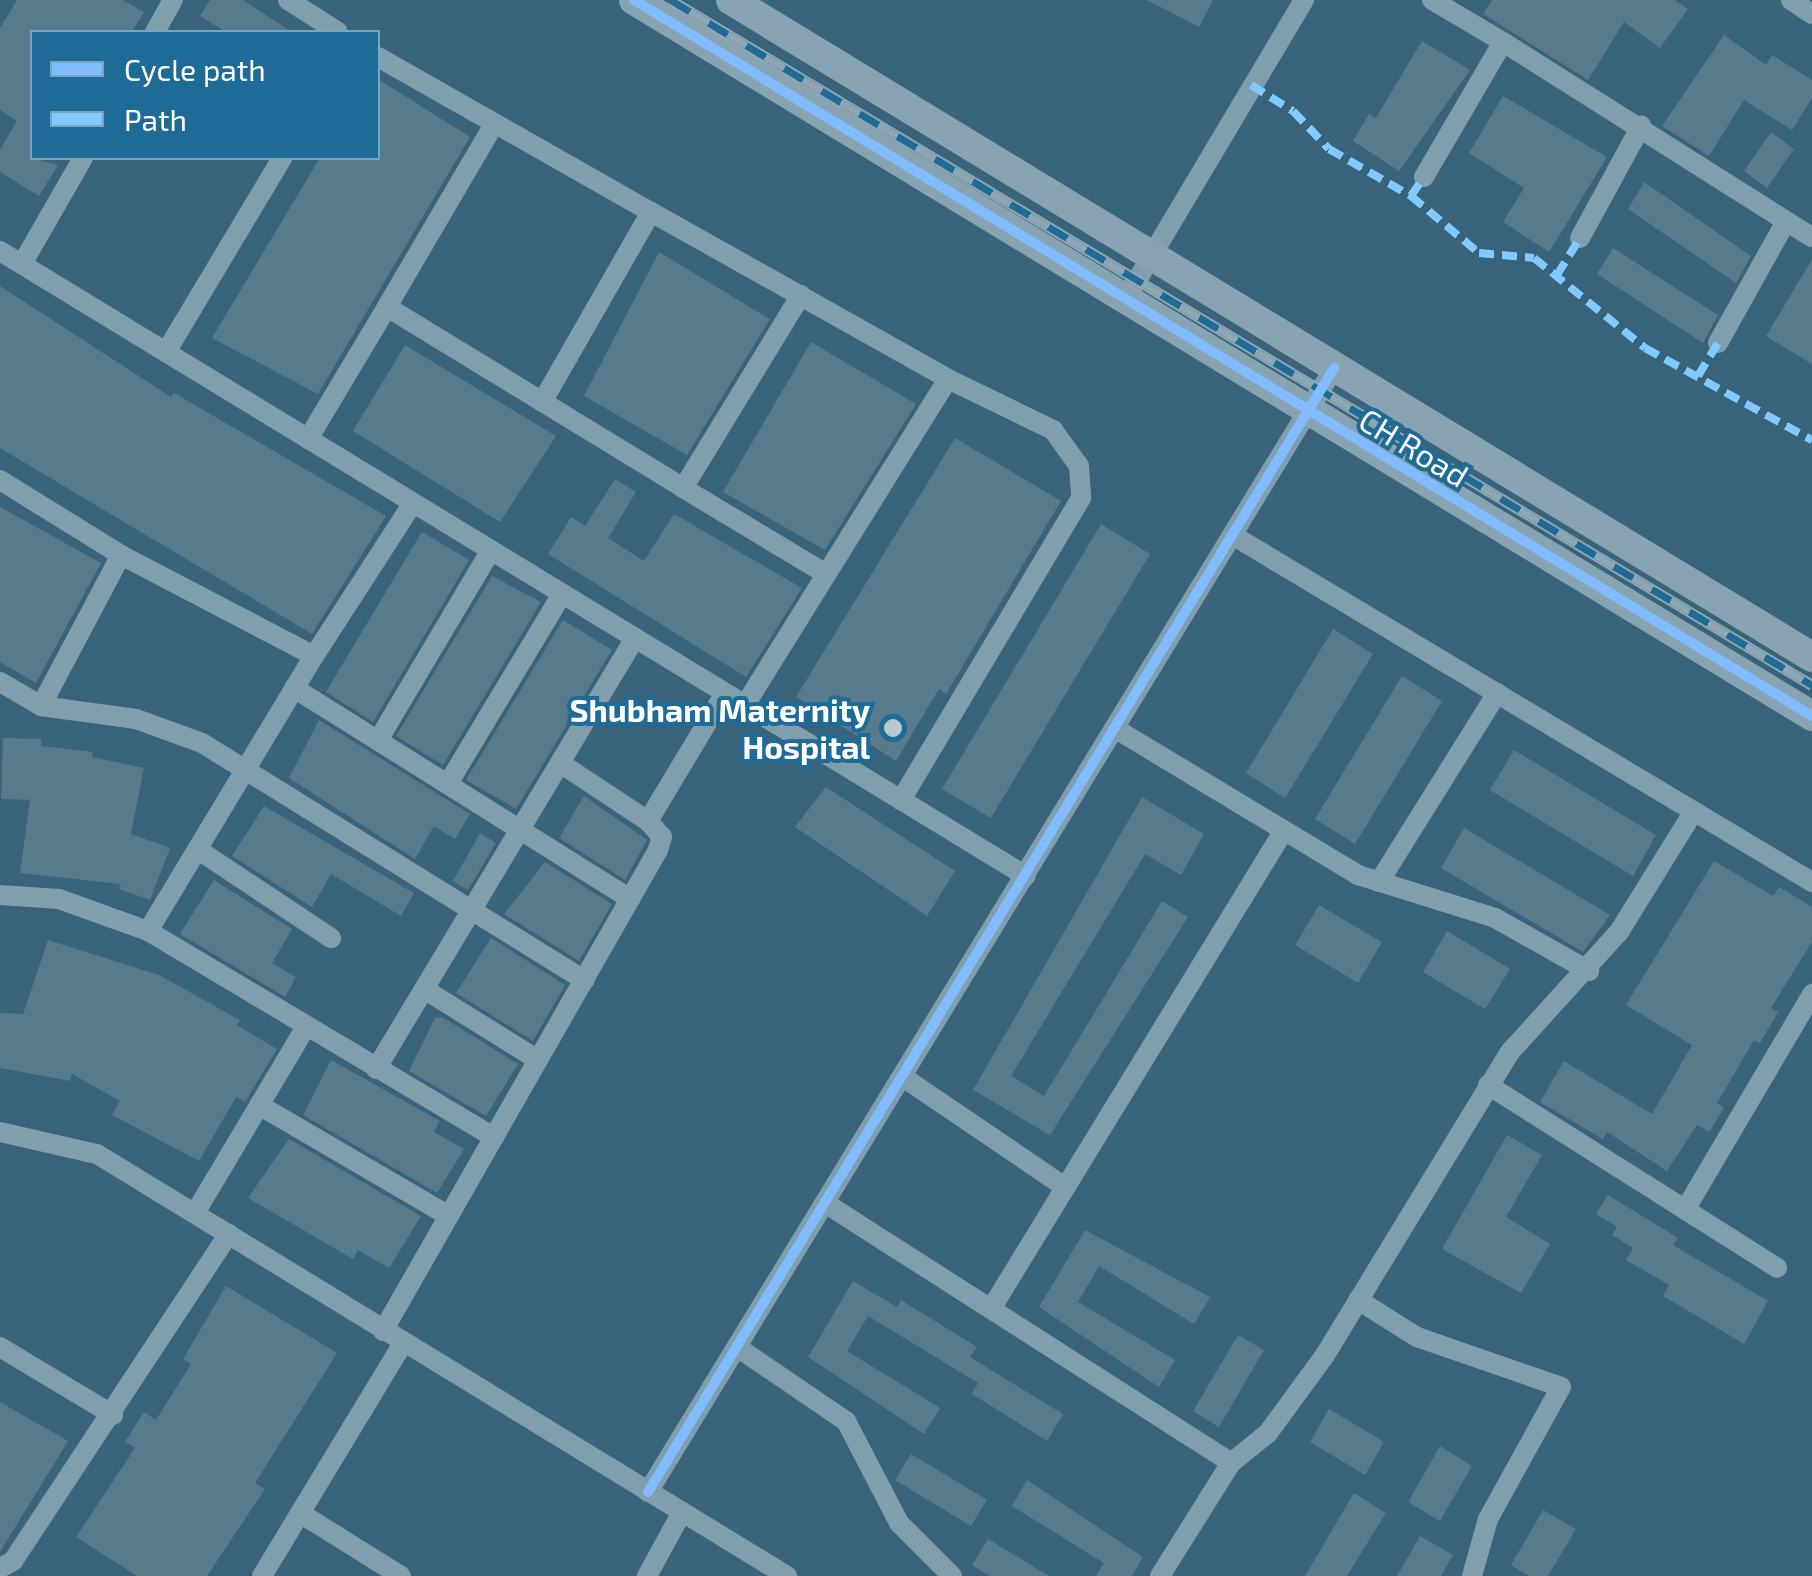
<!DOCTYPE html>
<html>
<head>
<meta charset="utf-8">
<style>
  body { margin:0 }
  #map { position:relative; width:1812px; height:1576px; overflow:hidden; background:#38637b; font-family:"Exo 2",sans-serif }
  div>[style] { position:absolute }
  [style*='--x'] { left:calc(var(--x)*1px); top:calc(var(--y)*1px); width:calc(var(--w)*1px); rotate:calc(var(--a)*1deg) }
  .building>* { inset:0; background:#587a8d }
  .street>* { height:20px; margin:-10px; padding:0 10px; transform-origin:10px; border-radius:10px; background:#819ead }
  .secondary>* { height:30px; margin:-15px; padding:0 15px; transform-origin:15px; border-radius:15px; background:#88a4b2 }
  .rail>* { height:11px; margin-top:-5.5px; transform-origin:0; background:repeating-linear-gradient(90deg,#1d6b96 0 22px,#8da7b4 0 44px); box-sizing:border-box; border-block:2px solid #8da7b4 }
  .quiet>* { height:8px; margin-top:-4px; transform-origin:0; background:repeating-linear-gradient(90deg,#80caff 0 15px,transparent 0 23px) }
  .cycleway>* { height:10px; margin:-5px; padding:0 5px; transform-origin:5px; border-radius:5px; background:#80bcff }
  .dots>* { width:28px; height:28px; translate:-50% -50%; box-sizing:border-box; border:5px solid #1d6b96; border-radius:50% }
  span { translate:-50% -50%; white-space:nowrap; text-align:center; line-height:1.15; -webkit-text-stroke:8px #1d6b96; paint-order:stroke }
  .street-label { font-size:32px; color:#fff }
  .poi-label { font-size:32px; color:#fff; font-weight:700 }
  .right { translate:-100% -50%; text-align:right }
  .legend { position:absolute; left:30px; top:30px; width:350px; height:130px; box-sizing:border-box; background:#1d6b96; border:2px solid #77a6c0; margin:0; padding:12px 18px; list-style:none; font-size:30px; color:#fff }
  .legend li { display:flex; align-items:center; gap:20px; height:50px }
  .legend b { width:50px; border:2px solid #77a6c0 }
</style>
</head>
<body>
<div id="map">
  <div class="building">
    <i style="clip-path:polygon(17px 0,123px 0,144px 12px,132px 32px,32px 32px,32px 158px,58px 165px,39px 196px,0 172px,0 150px,17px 121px,0 110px,0 28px)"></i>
    <i style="clip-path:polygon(210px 0,243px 0,292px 32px,226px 32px,200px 16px)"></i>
    <i style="clip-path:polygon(1147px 0,1213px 0,1199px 27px)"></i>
    <i style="clip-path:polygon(1492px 0,1675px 0,1688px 9px,1660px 48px,1624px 22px,1588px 80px,1483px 14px)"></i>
    <i style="clip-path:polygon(1724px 35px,1766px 65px,1772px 55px,1812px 80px,1812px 98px,1792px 130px,1744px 100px,1709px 156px,1662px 126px)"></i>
    <i style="clip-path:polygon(1422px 41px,1470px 70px,1399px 171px,1353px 141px,1369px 114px,1376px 118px)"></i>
    <i style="clip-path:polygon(378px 79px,470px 137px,318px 394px,212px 338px,320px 158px,378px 158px)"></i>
    <i style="clip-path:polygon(1503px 96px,1607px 157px,1549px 252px,1503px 222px,1524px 188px,1469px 153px)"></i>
    <i style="clip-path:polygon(1771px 132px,1794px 149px,1767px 188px,1744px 171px)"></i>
    <i style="clip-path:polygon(1644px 182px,1751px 256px,1736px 283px,1628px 209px)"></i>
    <i style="clip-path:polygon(1613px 248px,1718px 315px,1703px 343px,1597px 274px)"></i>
    <i style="clip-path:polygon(659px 252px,770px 319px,687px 455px,584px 396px)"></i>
    <i style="clip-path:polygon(1812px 259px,1812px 364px,1766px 336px)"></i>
    <i style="clip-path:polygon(0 286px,171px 397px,174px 393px,386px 516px,312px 634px,0 448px)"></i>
    <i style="clip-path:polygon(811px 342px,916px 404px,825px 550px,723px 492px)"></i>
    <i style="clip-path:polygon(405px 345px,556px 436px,500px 522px,353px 431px)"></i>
    <i style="clip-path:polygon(955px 438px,1061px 501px,946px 694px,939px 689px,896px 761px,796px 697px)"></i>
    <i style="clip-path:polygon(615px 479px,636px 492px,608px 538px,644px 561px,674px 514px,802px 588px,746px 677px,548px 554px,571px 517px,585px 526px)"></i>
    <i style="clip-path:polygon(0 507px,101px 563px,36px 683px,0 662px)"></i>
    <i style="clip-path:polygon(1101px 524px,1150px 554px,991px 818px,942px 789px)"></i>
    <i style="clip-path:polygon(422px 532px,469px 560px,373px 722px,326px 692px)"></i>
    <i style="clip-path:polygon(492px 576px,541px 602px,443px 765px,396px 736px)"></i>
    <i style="clip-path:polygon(563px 620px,612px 650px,516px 809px,466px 780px)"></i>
    <i style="clip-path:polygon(1333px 629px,1373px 654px,1285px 798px,1246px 773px)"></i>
    <i style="clip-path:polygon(1402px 676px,1442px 701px,1355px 844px,1315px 819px)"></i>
    <i style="clip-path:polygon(319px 720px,470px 814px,455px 839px,434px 826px,415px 859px,289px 778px)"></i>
    <i style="clip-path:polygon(3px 738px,41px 739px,41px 746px,93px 752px,92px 757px,144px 768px,131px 834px,170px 848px,150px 900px,119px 889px,121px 884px,20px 873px,30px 800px,1px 799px)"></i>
    <i style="clip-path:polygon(1514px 750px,1656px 835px,1633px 876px,1490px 790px)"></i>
    <i style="clip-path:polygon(826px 787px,955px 871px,927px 916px,795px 827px)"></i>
    <i style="clip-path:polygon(584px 796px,647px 840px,625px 880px,559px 838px)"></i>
    <i style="clip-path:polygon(1142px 797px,1204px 834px,1181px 875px,1145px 854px,1011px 1076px,1044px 1096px,1162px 901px,1188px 917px,1050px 1135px,973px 1090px)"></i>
    <i style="clip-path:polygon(264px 806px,414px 893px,401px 916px,331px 874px,312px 907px,232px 856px)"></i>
    <i style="clip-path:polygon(1464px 828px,1610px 915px,1583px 952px,1441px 868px)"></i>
    <i style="clip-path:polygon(480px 833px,496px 843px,468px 890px,453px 881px)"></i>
    <i style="clip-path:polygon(1714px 861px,1773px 896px,1779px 887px,1812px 907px,1812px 942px,1771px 1008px,1778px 1012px,1760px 1043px,1754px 1040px,1717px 1103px,1724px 1108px,1709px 1132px,1697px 1125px,1667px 1171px,1607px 1132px,1603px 1139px,1540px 1102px,1564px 1061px,1652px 1114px,1692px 1045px,1626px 1005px)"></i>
    <i style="clip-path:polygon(545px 862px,612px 904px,579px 961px,504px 914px)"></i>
    <i style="clip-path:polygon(214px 880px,292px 929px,272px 963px,296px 977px,285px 997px,180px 934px)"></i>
    <i style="clip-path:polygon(1319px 905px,1382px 942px,1358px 983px,1295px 945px)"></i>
    <i style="clip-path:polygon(1447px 931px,1510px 969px,1485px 1009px,1423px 972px)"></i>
    <i style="clip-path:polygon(491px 938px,565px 985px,533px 1041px,456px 993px)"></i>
    <i style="clip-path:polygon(48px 940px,159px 975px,240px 1020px,237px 1025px,277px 1049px,245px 1102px,236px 1097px,199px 1161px,112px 1115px,120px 1101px,72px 1074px,70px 1081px,0 1068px,0 1013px,23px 1014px)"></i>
    <i style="clip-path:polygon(442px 1017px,518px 1064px,486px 1116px,409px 1071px,435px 1018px)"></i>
    <i style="clip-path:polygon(331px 1060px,440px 1121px,434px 1132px,464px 1149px,437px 1193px,303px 1115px)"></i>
    <i style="clip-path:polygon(1507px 1135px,1542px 1155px,1506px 1217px,1550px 1244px,1521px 1293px,1442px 1249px)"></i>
    <i style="clip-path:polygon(289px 1139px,421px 1216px,389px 1268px,358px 1250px,353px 1259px,248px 1198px)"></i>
    <i style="clip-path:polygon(1608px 1195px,1678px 1238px,1673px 1245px,1768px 1301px,1744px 1344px,1663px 1296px,1669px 1285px,1626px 1260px,1633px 1248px,1612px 1235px,1617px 1227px,1596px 1214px)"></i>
    <i style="clip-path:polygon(1085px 1230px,1210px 1297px,1194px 1324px,1099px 1266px,1078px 1302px,1175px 1360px,1159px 1387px,1039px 1307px)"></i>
    <i style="clip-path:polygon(853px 1281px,897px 1307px,901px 1300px,977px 1347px,970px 1357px,1063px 1414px,1047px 1441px,972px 1394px,978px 1383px,868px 1316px,847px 1351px,940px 1408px,924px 1434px,808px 1357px)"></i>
    <i style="clip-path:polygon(226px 1286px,337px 1353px,255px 1483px,265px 1489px,207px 1576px,137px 1576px,76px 1537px,135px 1448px,125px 1442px,144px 1412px,156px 1420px,191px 1364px,183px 1359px)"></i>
    <i style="clip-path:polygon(1238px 1335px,1264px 1350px,1219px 1427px,1193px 1411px)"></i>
    <i style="clip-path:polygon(0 1402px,68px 1441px,0 1552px)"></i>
    <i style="clip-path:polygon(1329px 1409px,1384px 1442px,1365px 1475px,1310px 1442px)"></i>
    <i style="clip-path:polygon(1440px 1446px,1472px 1466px,1440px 1521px,1408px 1502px)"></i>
    <i style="clip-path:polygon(911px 1454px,987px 1500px,971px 1526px,895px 1480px)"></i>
    <i style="clip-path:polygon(1027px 1480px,1143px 1557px,1132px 1576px,1096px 1576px,1104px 1563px,1012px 1506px)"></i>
    <i style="clip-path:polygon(1354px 1493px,1386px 1513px,1347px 1576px,1305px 1576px)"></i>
    <i style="clip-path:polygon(1543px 1510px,1576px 1529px,1548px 1576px,1529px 1576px,1511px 1565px)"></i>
    <i style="clip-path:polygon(1420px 1536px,1453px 1555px,1441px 1576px,1397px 1576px)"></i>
    <i style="clip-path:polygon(988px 1539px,1049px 1576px,990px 1576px,972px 1565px)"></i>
  </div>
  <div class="street">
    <i style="--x:288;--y:0;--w:59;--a:32.6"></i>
    <i style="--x:1432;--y:0;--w:82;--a:30.6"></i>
    <i style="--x:1791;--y:0;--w:25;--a:34"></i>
    <i style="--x:155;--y:32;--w:37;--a:-61"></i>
    <i style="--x:378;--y:57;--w:314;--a:29.6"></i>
    <i style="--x:651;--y:212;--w:219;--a:119.8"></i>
    <i style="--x:493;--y:126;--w:210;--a:120.4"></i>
    <i style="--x:387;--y:307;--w:347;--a:31.4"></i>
    <i style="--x:1424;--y:177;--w:156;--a:-59.7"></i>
    <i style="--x:1503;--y:42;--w:365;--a:32.3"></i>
    <i style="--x:651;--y:212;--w:341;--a:29.3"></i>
    <i style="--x:1580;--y:238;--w:128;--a:-61.4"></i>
    <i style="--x:0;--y:251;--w:1201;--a:31.35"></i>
    <i style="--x:22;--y:264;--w:122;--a:-60.1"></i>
    <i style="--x:801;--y:295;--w:226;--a:121.4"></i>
    <i style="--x:683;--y:488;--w:167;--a:31"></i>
    <i style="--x:1124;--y:302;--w:352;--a:-59.2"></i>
    <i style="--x:1718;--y:343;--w:137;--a:-60.8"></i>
    <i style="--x:166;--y:352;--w:226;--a:-59.1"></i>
    <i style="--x:308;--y:439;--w:154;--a:-59.1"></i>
    <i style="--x:0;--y:480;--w:142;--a:31.8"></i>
    <i style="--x:121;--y:555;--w:218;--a:27.6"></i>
    <i style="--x:314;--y:656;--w:182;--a:-57.1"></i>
    <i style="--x:1234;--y:536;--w:674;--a:30.91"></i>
    <i style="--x:0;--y:682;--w:48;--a:30.3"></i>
    <i style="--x:41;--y:706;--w:171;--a:-62.1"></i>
    <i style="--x:294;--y:688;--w:397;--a:32.1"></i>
    <i style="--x:745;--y:705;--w:384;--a:-58.1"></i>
    <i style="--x:948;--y:379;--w:117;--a:25.9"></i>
    <i style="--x:1053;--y:430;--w:44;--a:54.2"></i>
    <i style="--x:1079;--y:466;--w:32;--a:86"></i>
    <i style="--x:1081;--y:498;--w:352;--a:120.8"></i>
    <i style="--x:41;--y:706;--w:96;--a:7.8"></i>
    <i style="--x:136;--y:719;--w:70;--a:20"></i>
    <i style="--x:202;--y:743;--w:450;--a:31.8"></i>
    <i style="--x:1116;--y:729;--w:283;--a:31.1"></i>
    <i style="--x:1358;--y:875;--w:144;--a:17.4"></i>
    <i style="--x:1495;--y:918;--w:108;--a:29.4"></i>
    <i style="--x:380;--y:737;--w:217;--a:-59.3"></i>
    <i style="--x:560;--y:763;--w:105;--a:33.4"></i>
    <i style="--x:648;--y:821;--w:149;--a:-59"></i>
    <i style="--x:449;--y:782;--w:219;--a:-59"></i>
    <i style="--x:197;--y:849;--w:161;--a:33.6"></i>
    <i style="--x:1379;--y:882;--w:223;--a:-58"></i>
    <i style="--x:0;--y:895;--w:59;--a:3.9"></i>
    <i style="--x:59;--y:899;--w:95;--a:19.8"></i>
    <i style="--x:148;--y:931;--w:403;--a:30.8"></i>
    <i style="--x:148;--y:931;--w:321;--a:-58.9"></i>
    <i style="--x:424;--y:989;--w:134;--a:31.9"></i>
    <i style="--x:376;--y:1069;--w:503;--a:-59"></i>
    <i style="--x:903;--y:1077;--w:196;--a:34.2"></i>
    <i style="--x:1488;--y:1085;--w:342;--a:32.3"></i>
    <i style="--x:259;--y:1105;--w:220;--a:30.3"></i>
    <i style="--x:0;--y:1132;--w:99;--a:12.8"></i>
    <i style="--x:97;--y:1154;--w:809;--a:31.45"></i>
    <i style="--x:825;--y:1203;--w:482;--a:32.6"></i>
    <i style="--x:1685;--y:1210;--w:251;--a:-59.5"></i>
    <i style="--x:195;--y:1213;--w:217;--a:-59.2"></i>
    <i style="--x:1358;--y:1300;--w:70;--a:32.1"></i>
    <i style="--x:1417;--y:1337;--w:152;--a:19.1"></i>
    <i style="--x:1561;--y:1387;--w:151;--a:118.9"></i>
    <i style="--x:1488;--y:1519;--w:59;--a:105.7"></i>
    <i style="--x:991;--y:1309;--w:559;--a:-58.53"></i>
    <i style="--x:383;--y:1331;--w:554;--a:-60.24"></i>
    <i style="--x:658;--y:850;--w:14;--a:-73"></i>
    <i style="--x:662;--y:837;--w:21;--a:-131"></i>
    <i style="--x:0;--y:1347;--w:132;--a:31"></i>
    <i style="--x:737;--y:1347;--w:132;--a:34.2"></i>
    <i style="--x:846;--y:1421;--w:115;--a:62.5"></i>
    <i style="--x:899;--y:1523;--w:75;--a:45"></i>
    <i style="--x:648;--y:1492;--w:1317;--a:-58.6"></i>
    <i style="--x:300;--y:1513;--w:119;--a:32"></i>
    <i style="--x:0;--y:1568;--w:15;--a:-28"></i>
    <i style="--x:13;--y:1561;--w:392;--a:-56.6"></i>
    <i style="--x:262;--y:1576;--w:272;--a:-58.8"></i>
    <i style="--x:647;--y:1576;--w:73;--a:-61.3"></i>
    <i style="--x:1160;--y:1576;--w:133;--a:-57.9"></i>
    <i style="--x:1231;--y:1463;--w:48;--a:-39"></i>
    <i style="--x:1268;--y:1433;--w:97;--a:-53.8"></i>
    <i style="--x:1325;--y:1355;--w:355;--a:-58.6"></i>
    <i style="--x:1510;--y:1052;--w:162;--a:-47.8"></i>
    <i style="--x:1619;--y:932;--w:142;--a:-58.2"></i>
  </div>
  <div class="secondary">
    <i style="--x:634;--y:0;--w:1379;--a:31.29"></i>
    <i style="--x:731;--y:0;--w:1265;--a:31.29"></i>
  </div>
  <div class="rail">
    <i style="--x:671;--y:0;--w:1331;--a:30.98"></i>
  </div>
  <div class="quiet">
    <i style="--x:1251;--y:85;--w:49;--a:31.8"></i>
    <i style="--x:1293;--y:111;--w:52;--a:46.5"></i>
    <i style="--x:1329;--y:149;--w:95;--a:29.8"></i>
    <i style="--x:1411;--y:196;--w:89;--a:40"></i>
    <i style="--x:1479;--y:253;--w:55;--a:5.2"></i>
    <i style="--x:1534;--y:258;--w:143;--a:39"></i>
    <i style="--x:1645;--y:348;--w:191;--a:28.9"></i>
    <i style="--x:1411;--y:196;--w:23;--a:-56"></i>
    <i style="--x:1557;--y:275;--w:44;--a:-58.1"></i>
    <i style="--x:1698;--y:376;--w:39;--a:-59"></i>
  </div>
  <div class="cycleway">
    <i style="--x:634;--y:0;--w:1379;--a:31.29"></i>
    <i style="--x:648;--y:1492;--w:1317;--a:-58.6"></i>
  </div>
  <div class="dots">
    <i style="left:893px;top:728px;background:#b9c8d1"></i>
  </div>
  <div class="street-label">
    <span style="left:1414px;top:447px;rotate:31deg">CH Road</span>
  </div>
  <div class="poi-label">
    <span class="right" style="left:870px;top:728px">Shubham Maternity<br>Hospital</span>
  </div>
  <ul class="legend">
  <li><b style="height:12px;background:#80bcff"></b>Cycle path</li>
  <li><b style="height:12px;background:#80caff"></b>Path</li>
  </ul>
</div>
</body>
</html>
